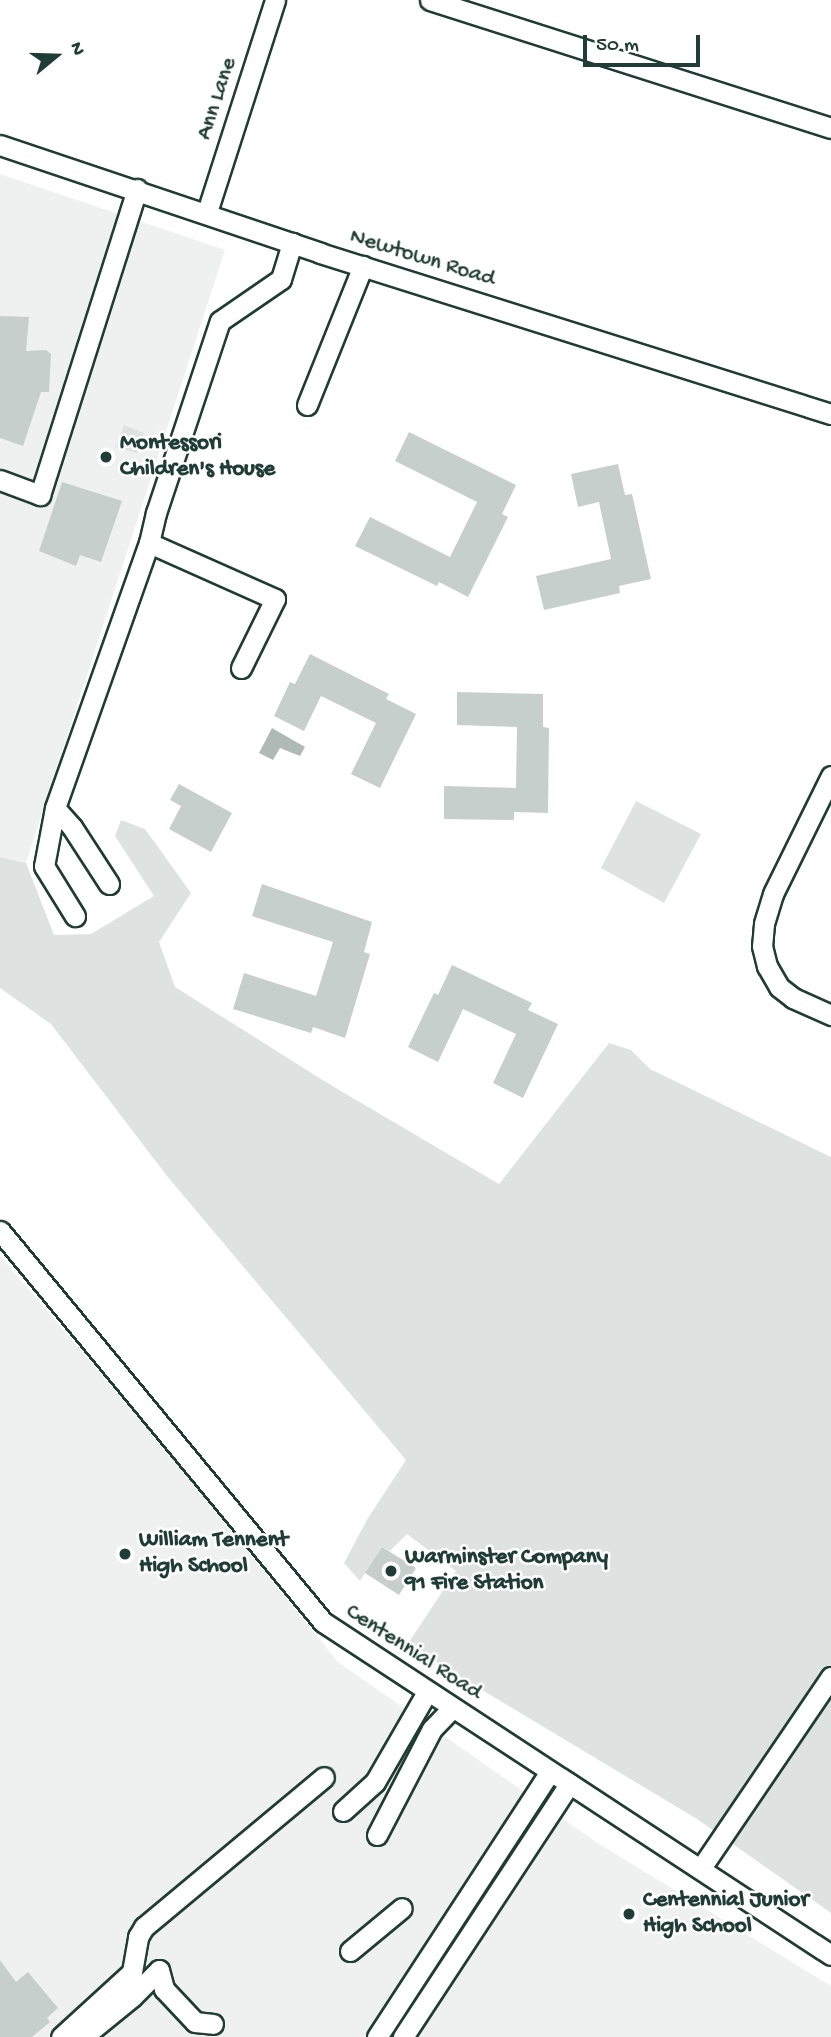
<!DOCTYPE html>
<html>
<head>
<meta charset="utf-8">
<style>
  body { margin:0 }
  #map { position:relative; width:831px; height:2037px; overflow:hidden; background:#fff; font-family:"Gochi Hand",sans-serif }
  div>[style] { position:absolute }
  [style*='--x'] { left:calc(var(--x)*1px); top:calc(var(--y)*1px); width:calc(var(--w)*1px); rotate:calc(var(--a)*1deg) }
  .built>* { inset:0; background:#eef1f0 }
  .green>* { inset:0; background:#dee3e2 }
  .water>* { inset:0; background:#afbab7 }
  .building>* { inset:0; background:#c7cfcc }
  .roads { filter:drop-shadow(2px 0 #1f3d34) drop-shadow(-2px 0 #1f3d34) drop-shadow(0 2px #1f3d34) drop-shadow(0 -2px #1f3d34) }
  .minor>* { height:19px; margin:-9.5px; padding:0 9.5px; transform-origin:9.5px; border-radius:9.5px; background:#fff }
  .dots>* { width:19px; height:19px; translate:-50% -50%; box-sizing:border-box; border:4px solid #fff; border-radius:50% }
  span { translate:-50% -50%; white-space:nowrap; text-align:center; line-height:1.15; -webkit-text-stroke:5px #fff; paint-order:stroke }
  .street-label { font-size:23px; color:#1f3d34 }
  .poi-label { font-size:23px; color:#1f3d34; font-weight:700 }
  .left { translate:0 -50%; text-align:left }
  .north { position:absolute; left:21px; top:21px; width:70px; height:70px; -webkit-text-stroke:5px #fff; paint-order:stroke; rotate:71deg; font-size:19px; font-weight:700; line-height:28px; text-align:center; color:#1f3d34 }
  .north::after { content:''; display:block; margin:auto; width:24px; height:32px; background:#1f3d34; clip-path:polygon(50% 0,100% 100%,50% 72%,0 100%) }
  .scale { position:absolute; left:583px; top:35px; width:117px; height:32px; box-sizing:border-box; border:4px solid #1f3d34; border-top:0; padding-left:9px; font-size:21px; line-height:24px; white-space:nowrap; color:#1f3d34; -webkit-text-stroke:5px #fff; paint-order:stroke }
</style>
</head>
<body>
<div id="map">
  <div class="built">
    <i style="clip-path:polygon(0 174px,225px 250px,26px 863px,0 857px)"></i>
    <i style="clip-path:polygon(0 1256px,163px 1446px,338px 1662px,596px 1842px,831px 1986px,831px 2037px,0 2037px)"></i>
  </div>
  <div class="green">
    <i style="clip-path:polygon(124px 425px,144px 433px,137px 453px,116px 447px)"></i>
    <i style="clip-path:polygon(636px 801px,701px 834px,664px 903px,601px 868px)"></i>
    <i style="clip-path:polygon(121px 820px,145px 829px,191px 893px,159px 942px,175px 987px,324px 1081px,499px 1184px,609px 1043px,631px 1050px,650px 1069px,831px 1157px,831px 1913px,697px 1819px,442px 1666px,409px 1642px,456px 1571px,407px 1534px,390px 1551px,382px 1547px,360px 1581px,344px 1563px,368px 1518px,406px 1460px,167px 1176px,51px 1024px,0 988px,0 857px,26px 863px,54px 935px,91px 934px,154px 896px,115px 836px)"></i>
  </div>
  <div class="water">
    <i style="clip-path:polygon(272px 728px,305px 747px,300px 756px,280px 748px,273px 760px,259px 753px)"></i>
  </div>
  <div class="building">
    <i style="clip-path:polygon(0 316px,29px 317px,26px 351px,46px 350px,51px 354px,49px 392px,41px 392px,23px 446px,0 438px)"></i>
    <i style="clip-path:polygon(409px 432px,516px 485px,502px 514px,508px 517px,468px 597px,439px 582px,437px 586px,355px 546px,370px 517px,450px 557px,477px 502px,395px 461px)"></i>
    <i style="clip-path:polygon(618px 464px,625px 495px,632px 494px,651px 579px,619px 586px,620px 593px,544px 610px,536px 576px,611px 559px,599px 502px,578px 507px,571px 474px)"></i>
    <i style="clip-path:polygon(62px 482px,122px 501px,101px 562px,80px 555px,76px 566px,39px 551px)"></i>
    <i style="clip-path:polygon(310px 654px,389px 694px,386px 699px,416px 714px,380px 788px,351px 774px,376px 723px,321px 696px,304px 731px,274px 716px,290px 682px,295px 684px)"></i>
    <i style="clip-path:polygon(457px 692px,543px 694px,543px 727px,549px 728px,548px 813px,514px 812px,514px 820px,444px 819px,444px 786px,516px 788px,517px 727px,457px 725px)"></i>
    <i style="clip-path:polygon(179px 784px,232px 813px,211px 852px,169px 829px,181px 806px,170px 800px)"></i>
    <i style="clip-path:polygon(262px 884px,372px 922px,364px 952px,370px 954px,345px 1038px,313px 1027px,311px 1033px,233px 1009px,244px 973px,316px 996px,333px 942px,252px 916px)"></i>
    <i style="clip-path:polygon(452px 965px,532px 1003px,528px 1010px,558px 1024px,523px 1098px,493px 1083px,516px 1034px,463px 1009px,438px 1062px,408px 1047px,434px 993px,438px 995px)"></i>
    <i style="clip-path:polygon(382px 1547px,416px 1568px,399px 1595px,365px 1573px)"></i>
    <i style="clip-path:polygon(0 1960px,16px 1982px,28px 1972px,58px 2008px,47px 2018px,50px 2022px,32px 2037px,0 2037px)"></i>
  </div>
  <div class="roads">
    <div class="minor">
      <i style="--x:430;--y:0;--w:421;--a:17.7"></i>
      <i style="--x:0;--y:145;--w:338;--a:18.6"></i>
      <i style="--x:320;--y:253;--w:536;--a:17.49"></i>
      <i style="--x:207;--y:212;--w:223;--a:-72.2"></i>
      <i style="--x:307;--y:405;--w:150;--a:-68.1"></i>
      <i style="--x:0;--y:480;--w:43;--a:20.6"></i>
      <i style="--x:40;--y:495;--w:321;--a:-72.4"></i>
      <i style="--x:241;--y:668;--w:77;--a:-63.8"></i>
      <i style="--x:275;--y:599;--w:138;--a:-156"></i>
      <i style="--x:149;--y:543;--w:31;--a:-77"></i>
      <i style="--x:156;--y:513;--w:202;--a:-71.6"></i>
      <i style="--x:220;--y:321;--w:74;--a:-34.5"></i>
      <i style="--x:281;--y:279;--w:38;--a:-73"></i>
      <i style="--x:831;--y:776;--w:131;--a:116.2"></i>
      <i style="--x:773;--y:894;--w:31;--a:107"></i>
      <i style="--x:764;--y:924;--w:22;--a:95"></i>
      <i style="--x:762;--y:946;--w:21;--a:76"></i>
      <i style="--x:767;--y:966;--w:24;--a:60"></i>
      <i style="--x:779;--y:987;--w:18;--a:38"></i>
      <i style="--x:793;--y:998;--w:42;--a:24.1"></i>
      <i style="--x:55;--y:808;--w:59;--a:100.7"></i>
      <i style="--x:44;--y:866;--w:59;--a:58.2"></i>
      <i style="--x:109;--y:884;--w:68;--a:-123"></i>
      <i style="--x:72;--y:827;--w:25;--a:-132"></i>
      <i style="--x:55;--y:808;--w:281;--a:-70.5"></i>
      <i style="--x:0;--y:1231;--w:507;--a:50.44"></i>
      <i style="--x:323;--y:1622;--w:607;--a:33.25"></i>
      <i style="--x:343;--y:1811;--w:43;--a:-42.2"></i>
      <i style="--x:375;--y:1782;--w:104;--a:-60"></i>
      <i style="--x:377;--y:1835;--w:119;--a:-62.6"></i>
      <i style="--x:432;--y:1729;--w:29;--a:-46"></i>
      <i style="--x:701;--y:1868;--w:231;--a:-55.8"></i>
      <i style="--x:350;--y:1951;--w:67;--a:-39.6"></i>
      <i style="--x:159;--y:1970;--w:20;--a:75"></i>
      <i style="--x:164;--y:1989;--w:45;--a:46.8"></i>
      <i style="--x:195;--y:2022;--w:18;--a:6"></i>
      <i style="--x:61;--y:2037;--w:96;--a:-42.5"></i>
      <i style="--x:132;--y:1972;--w:36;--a:-80"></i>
      <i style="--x:138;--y:1937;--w:12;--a:-59"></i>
      <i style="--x:144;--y:1927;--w:234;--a:-39.8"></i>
      <i style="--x:83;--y:2037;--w:63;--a:-39.2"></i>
      <i style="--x:132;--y:1997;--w:38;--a:-45"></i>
      <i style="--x:377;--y:2037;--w:316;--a:-56.9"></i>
      <i style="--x:403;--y:2037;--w:303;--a:-56.7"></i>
    </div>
  </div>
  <div class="dots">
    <i style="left:106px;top:457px;background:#1f3d34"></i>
    <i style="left:125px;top:1554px;background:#1f3d34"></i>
    <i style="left:391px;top:1571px;background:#1f3d34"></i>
    <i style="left:629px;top:1914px;background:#1f3d34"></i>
  </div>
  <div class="street-label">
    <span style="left:218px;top:99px;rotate:-72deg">Ann Lane</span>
    <span style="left:422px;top:259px;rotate:17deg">Newtown Road</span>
    <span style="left:413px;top:1653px;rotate:33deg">Centennial Road</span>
  </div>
  <div class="poi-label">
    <span class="left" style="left:120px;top:457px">Montessori<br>Children's House</span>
    <span class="left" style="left:139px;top:1554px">William Tennent<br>High School</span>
    <span class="left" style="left:405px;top:1571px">Warminster Company<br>91 Fire Station</span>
    <span class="left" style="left:643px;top:1914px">Centennial Junior<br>High School</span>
  </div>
  <div class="north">N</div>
  <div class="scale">50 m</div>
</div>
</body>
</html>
